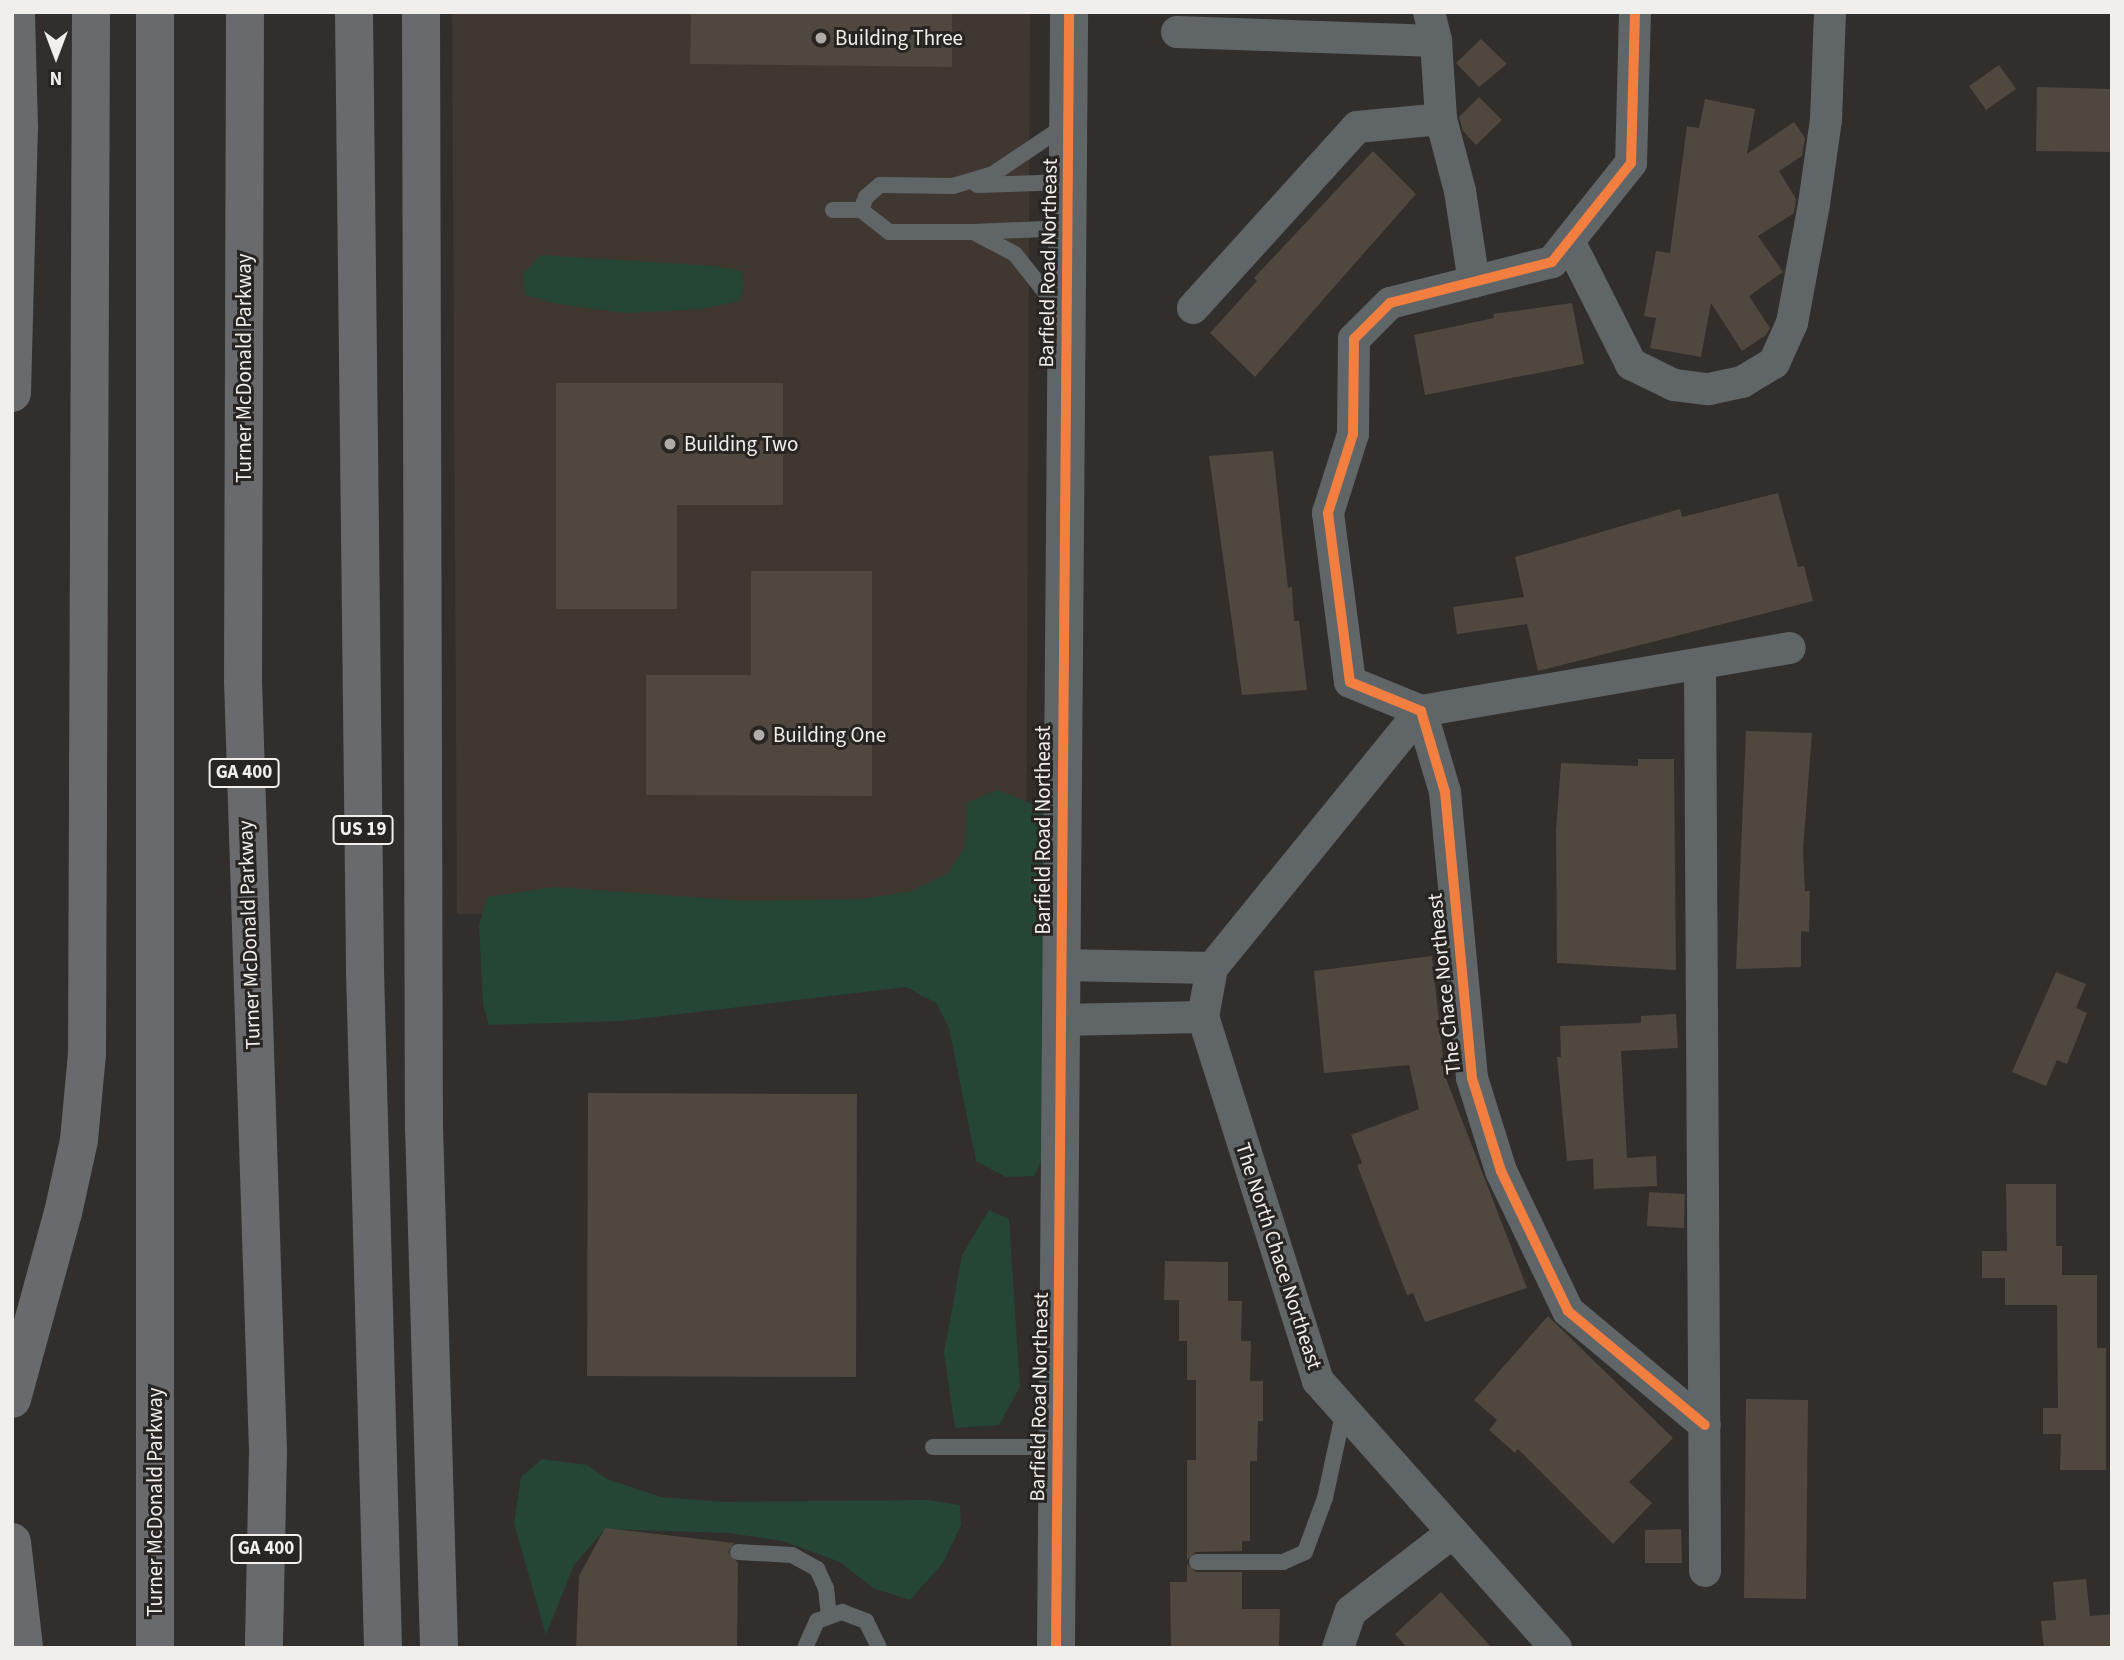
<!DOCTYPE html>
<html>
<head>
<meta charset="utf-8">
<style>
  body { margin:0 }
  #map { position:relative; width:2124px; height:1660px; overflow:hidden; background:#312e2c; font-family:"Source Sans 3",sans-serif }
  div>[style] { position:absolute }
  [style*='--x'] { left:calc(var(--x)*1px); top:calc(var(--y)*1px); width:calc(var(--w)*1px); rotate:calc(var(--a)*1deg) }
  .built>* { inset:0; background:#3f3730 }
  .green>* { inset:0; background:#254635 }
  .building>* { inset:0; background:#50473f }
  .service>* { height:16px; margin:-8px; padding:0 8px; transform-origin:8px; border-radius:8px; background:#606568 }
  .minor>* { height:32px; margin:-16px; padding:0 16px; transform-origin:16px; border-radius:16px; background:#606568 }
  .tertiary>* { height:38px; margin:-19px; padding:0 19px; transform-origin:19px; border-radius:19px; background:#606568 }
  .motorway>* { height:38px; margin:-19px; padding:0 19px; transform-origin:19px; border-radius:19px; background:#686a6d }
  .cycleway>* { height:10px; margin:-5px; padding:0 5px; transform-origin:5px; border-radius:5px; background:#f27e40 }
  .dots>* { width:19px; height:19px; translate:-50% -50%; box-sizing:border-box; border:4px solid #282421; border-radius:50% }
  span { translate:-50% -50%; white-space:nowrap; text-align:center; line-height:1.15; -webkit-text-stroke:6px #282421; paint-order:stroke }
  .shield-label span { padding:2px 5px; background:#282421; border:2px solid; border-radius:5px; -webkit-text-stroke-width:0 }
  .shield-label { font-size:19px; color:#f1efec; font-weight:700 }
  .poi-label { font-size:21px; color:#f1efec }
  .left { translate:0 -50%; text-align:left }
  .street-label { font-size:21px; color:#f1efec }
  .frame { position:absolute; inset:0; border:14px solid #f1efec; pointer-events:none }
  .north { position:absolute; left:21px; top:21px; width:70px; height:70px; -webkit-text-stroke:5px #282421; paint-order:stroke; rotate:180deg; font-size:19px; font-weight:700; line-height:28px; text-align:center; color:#f1efec }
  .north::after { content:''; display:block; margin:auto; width:24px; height:32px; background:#f1efec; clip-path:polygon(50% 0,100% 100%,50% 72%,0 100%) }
</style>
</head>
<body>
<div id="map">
  <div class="built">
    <i style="clip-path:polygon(452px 12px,1030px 12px,1026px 911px,457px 914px)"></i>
  </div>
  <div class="green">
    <i style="clip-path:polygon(541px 255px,714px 266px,741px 271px,744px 286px,739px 301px,702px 309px,626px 313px,559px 304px,525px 295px,523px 274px)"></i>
    <i style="clip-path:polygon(997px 790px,1048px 810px,1051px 904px,1041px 1004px,1046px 1151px,1034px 1176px,1006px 1177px,976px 1161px,949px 1028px,936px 1003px,906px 987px,622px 1021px,489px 1025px,483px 1005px,479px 925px,487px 897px,555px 887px,746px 901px,861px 899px,909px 892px,948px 873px,965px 847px,967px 803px)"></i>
    <i style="clip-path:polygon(989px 1210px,1009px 1219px,1020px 1387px,999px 1425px,955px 1428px,944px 1353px,962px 1255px)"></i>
    <i style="clip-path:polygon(542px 1459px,587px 1465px,607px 1479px,661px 1497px,722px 1502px,927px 1500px,960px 1505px,961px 1525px,943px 1563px,910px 1600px,873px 1588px,840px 1562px,783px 1541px,729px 1533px,605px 1529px,574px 1565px,546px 1635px,514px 1523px,521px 1477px)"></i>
  </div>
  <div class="building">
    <i style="clip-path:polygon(691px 12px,952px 12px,952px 67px,690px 64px)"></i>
    <i style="clip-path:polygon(1481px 39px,1507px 64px,1479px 87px,1456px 63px)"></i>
    <i style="clip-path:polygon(1999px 65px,2016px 89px,1986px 110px,1969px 86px)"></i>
    <i style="clip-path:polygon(2037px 87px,2112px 89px,2112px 152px,2036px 151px)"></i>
    <i style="clip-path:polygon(1479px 97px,1502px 120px,1476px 145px,1463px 131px,1459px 117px)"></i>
    <i style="clip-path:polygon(1705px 99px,1755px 109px,1747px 154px,1794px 122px,1805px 138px,1802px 156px,1779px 171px,1796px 199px,1794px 213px,1758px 236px,1783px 272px,1749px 296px,1770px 328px,1766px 335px,1742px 351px,1711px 303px,1701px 357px,1650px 348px,1656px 318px,1644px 316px,1656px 251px,1670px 253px,1687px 126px,1699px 128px)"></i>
    <i style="clip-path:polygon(1373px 151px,1416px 194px,1255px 377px,1210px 333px,1257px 281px,1254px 278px)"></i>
    <i style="clip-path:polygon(1572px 303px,1584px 364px,1425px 395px,1414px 335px,1494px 318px,1493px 314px)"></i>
    <i style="clip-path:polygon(556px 383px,783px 383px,783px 505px,677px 505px,677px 609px,556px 609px)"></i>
    <i style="clip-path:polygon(1273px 451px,1288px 588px,1292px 587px,1294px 621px,1299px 621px,1307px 690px,1242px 695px,1209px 456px)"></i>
    <i style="clip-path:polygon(1778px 493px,1798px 567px,1804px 566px,1813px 601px,1538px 671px,1527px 624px,1457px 634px,1453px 607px,1524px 597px,1515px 557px,1680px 509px,1682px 517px)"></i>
    <i style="clip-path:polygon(751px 571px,872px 571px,872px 796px,646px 795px,646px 675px,751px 675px)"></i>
    <i style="clip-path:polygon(1746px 731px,1812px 733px,1803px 850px,1805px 891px,1810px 891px,1809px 932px,1801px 931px,1801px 967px,1736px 969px)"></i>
    <i style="clip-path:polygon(1638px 759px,1674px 759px,1676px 970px,1557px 963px,1556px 830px,1561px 763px,1638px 766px)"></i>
    <i style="clip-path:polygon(1432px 956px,1445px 1076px,1527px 1288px,1425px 1322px,1413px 1293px,1407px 1295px,1357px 1165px,1362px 1163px,1351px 1135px,1419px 1109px,1409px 1065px,1324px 1073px,1314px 971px)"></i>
    <i style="clip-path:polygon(2056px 972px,2086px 984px,2076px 1008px,2087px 1013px,2067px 1064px,2057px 1060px,2046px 1086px,2012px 1072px)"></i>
    <i style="clip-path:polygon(1676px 1014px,1678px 1048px,1621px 1051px,1627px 1158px,1656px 1156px,1657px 1186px,1594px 1189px,1593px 1159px,1567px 1161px,1557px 1057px,1561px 1057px,1560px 1026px,1641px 1023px,1641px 1016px)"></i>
    <i style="clip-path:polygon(588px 1093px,857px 1094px,856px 1377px,587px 1376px)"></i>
    <i style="clip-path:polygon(2006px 1184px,2056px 1184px,2056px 1246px,2062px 1246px,2062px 1275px,2097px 1275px,2097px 1348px,2106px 1348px,2106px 1470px,2060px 1470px,2061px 1434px,2043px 1434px,2043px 1408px,2058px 1408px,2057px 1305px,2005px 1305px,2005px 1278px,1982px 1278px,1982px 1251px,2007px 1251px)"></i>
    <i style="clip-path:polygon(1649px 1192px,1685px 1194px,1684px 1228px,1647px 1226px)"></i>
    <i style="clip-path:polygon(1165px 1261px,1228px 1262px,1228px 1301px,1242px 1301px,1241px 1341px,1251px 1341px,1250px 1381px,1263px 1381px,1263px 1421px,1258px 1421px,1257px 1461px,1250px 1461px,1250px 1541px,1242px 1541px,1242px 1551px,1196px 1552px,1187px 1560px,1187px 1460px,1196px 1460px,1196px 1380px,1187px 1380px,1187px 1341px,1179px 1341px,1179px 1300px,1164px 1300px)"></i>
    <i style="clip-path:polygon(1548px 1316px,1673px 1438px,1629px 1482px,1652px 1503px,1613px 1544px,1518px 1449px,1515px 1453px,1489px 1430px,1497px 1420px,1474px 1400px)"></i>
    <i style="clip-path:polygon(1746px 1399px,1808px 1400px,1806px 1599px,1744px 1598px)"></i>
    <i style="clip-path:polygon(605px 1528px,734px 1543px,728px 1552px,738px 1563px,737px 1648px,576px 1648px,579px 1576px)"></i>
    <i style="clip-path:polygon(1681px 1529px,1682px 1563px,1645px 1563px,1645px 1530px)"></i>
    <i style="clip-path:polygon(1187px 1564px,1196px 1572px,1242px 1572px,1242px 1609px,1280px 1609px,1279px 1648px,1171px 1648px,1170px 1582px,1187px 1582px)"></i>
    <i style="clip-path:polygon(2086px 1579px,2090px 1616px,2112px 1614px,2112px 1648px,2044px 1648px,2041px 1621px,2056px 1620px,2053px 1582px)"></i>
    <i style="clip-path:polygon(1441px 1592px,1492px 1648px,1407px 1648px,1395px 1634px)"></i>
  </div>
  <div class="service">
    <i style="--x:977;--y:185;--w:92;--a:-1.9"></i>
    <i style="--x:833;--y:210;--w:28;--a:0"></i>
    <i style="--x:861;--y:210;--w:36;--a:38"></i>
    <i style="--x:889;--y:232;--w:84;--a:0"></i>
    <i style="--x:973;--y:232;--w:47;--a:27.6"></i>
    <i style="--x:1015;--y:254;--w:71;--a:51.8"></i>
    <i style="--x:861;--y:210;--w:14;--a:-69"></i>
    <i style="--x:866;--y:197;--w:18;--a:-41"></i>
    <i style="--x:880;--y:185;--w:73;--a:0.8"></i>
    <i style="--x:953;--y:186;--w:42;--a:-16.7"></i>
    <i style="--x:993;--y:174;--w:88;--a:-33.9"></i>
    <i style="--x:973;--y:232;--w:94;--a:-2.4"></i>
    <i style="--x:933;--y:1447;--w:124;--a:0"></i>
    <i style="--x:738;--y:1552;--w:54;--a:3.2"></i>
    <i style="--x:792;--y:1555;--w:29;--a:29"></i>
    <i style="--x:817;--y:1569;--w:21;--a:65"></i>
    <i style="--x:826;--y:1588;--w:27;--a:84"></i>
    <i style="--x:1197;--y:1562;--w:86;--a:0"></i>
    <i style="--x:1283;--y:1562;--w:24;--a:-24"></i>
    <i style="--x:1305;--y:1552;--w:58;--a:-69.7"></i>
    <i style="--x:1325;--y:1498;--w:90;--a:-77.8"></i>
    <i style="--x:805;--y:1648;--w:30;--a:-66"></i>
    <i style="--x:817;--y:1621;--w:27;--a:-20"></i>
    <i style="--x:842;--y:1612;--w:26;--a:21"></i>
    <i style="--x:866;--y:1621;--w:30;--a:64"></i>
  </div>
  <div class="minor">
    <i style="--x:1429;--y:12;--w:30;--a:76"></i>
    <i style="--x:1436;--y:41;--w:78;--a:86.3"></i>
    <i style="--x:1441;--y:119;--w:74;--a:75.2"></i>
    <i style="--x:1460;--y:191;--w:92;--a:81.3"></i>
    <i style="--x:1635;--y:12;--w:151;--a:91.5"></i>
    <i style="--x:1631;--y:163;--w:127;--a:128.6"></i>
    <i style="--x:1552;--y:262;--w:167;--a:165.8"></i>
    <i style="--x:1390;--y:303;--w:51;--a:135"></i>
    <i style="--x:1354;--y:339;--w:95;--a:90.6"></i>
    <i style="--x:1353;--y:434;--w:83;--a:107.6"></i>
    <i style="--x:1328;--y:513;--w:170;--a:82.6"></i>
    <i style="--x:1350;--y:682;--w:77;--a:22.2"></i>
    <i style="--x:1421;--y:711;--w:84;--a:73.5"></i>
    <i style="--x:1445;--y:792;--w:287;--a:84.6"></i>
    <i style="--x:1472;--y:1078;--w:97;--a:72.7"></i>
    <i style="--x:1501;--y:1171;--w:155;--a:64.4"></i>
    <i style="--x:1568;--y:1311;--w:178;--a:39.8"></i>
    <i style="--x:1177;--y:32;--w:259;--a:2"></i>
    <i style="--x:1569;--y:241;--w:138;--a:63.2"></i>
    <i style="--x:1631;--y:364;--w:48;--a:26"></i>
    <i style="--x:1674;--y:385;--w:35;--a:7"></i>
    <i style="--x:1709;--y:389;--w:34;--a:-12"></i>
    <i style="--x:1742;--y:382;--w:37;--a:-31"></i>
    <i style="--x:1774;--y:363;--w:44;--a:-65.8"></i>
    <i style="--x:1792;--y:323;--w:121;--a:-79.5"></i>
    <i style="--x:1814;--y:204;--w:85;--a:-81.9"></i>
    <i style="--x:1826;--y:120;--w:108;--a:-87.9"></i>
    <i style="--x:1193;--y:308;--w:244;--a:-47.8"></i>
    <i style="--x:1357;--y:127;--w:84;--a:-5.4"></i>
    <i style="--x:1700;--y:664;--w:907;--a:89.68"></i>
    <i style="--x:1062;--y:965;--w:150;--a:1.1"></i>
    <i style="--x:1061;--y:1020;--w:142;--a:-1.2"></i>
    <i style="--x:1338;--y:1648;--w:39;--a:-71"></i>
    <i style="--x:1351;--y:1611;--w:128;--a:-37.7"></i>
    <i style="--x:1556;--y:1648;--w:358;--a:-131.7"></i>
    <i style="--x:1318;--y:1381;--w:382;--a:-107.5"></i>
    <i style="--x:1203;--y:1017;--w:50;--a:-79.6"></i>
    <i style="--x:1212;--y:968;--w:331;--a:-50.9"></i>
    <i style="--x:1421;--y:711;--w:374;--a:-9.7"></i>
  </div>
  <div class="tertiary">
    <i style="--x:1056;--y:1648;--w:1636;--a:-89.54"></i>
  </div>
  <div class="motorway">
    <i style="--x:155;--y:12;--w:1636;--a:90"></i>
    <i style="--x:245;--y:12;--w:669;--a:90.17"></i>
    <i style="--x:243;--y:681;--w:770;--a:88.14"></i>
    <i style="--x:268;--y:1451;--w:197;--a:91.2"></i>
    <i style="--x:354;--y:12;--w:958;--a:89.34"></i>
    <i style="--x:365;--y:970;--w:678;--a:88.48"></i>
    <i style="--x:421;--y:12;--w:1114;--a:89.85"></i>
    <i style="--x:424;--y:1126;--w:522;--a:88.35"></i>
    <i style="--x:12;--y:393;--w:265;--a:-88.5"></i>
    <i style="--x:19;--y:128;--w:116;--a:-91.5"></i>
    <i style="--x:12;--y:1399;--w:193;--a:-74.7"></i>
    <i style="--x:63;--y:1213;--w:75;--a:-77.6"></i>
    <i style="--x:79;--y:1140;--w:86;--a:-84.7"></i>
    <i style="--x:87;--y:1054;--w:1042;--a:-89.78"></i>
    <i style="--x:12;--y:1542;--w:107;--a:83.5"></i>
  </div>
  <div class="cycleway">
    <i style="--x:1635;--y:12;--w:151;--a:91.5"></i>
    <i style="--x:1631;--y:163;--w:127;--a:128.6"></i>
    <i style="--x:1552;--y:262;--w:167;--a:165.8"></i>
    <i style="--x:1390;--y:303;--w:51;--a:135"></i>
    <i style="--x:1354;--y:339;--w:95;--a:90.6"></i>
    <i style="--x:1353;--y:434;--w:83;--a:107.6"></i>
    <i style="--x:1328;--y:513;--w:170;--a:82.6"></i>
    <i style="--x:1350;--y:682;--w:77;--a:22.2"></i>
    <i style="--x:1421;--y:711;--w:84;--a:73.5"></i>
    <i style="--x:1445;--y:792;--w:287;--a:84.6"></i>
    <i style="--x:1472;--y:1078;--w:97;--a:72.7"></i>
    <i style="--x:1501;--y:1171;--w:155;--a:64.4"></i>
    <i style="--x:1568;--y:1311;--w:178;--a:39.8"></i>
    <i style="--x:1056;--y:1648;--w:1636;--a:-89.54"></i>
  </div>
  <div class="dots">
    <i style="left:821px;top:38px;background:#aeaba9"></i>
    <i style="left:670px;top:444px;background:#aeaba9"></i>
    <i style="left:759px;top:735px;background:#aeaba9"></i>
  </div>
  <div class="shield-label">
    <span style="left:244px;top:773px">GA 400</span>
    <span style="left:363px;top:830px">US 19</span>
    <span style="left:266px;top:1549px">GA 400</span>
  </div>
  <div class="poi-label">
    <span class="left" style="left:835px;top:38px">Building Three</span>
    <span class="left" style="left:684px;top:444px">Building Two</span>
    <span class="left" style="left:773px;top:735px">Building One</span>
  </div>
  <div class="street-label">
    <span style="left:1048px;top:263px;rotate:-89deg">Barfield Road Northeast</span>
    <span style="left:244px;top:368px;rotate:-90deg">Turner McDonald Parkway</span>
    <span style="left:1043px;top:830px;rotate:-90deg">Barfield Road Northeast</span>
    <span style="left:249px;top:935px;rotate:-92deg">Turner McDonald Parkway</span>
    <span style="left:1444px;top:984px;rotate:-96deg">The Chace Northeast</span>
    <span style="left:1279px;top:1256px;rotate:72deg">The North Chace Northeast</span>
    <span style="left:1039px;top:1397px;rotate:-89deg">Barfield Road Northeast</span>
    <span style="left:155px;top:1502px;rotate:-90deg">Turner McDonald Parkway</span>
  </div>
  <div class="frame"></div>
  <div class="north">N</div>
</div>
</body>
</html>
